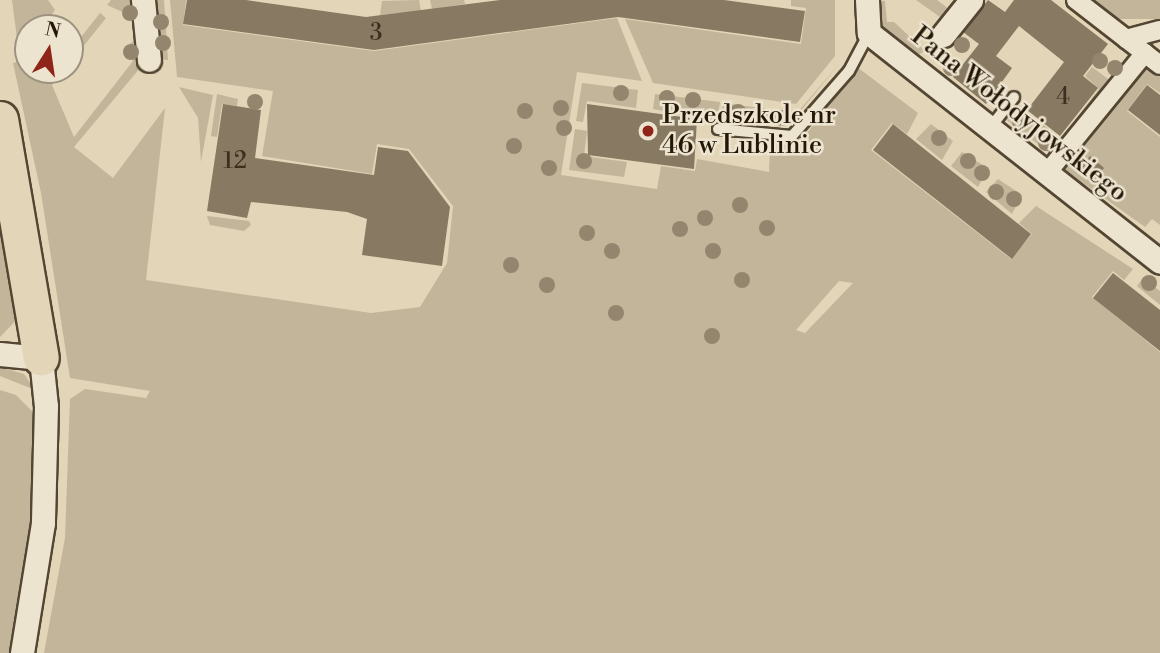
<!DOCTYPE html>
<html>
<head>
<meta charset="utf-8">
<style>
  body { margin:0 }
  #map { position:relative; width:1160px; height:653px; overflow:hidden; background:#e3d5b7; font-family:"Libre Bodoni",serif }
  div>[style] { position:absolute }
  [style*='--x'] { left:calc(var(--x)*1px); top:calc(var(--y)*1px); width:calc(var(--w)*1px); rotate:calc(var(--a)*1deg) }
  .green>* { inset:0; background:#c2b599 }
  .building>* { inset:0; background:#877962 }
  .roads { filter:drop-shadow(2px 0 #534632) drop-shadow(-2px 0 #534632) drop-shadow(0 2px #534632) drop-shadow(0 -2px #534632) }
  .service>* { height:10px; margin:-5px; padding:0 5px; transform-origin:5px; border-radius:5px; background:#ede4d0 }
  .pedestrian>* { height:18px; margin:-9px; padding:0 9px; transform-origin:9px; border-radius:9px; background:#ede4d0 }
  .minor>* { height:23px; margin:-11.5px; padding:0 11.5px; transform-origin:11.5px; border-radius:11.5px; background:#ede4d0 }
  .primary>* { height:35px; margin:-17.5px; padding:0 17.5px; transform-origin:17.5px; border-radius:17.5px; background:#e3d5b7 }
  .trees>* { width:16px; height:16px; margin:-8px; border-radius:50%; background:#94866e }
  .dots>* { width:19px; height:19px; translate:-50% -50%; box-sizing:border-box; border:4px solid #ede4d0; border-radius:50% }
  span { translate:-50% -50%; white-space:nowrap; text-align:center; line-height:1.15; -webkit-text-stroke:5px #ede4d0; paint-order:stroke }
  .number-label { font-size:23px; color:#3c2f1d }
  .number-label span { -webkit-text-stroke-width:0 }
  .street-label { font-size:26px; color:#231606 }
  .poi-label { font-size:26px; color:#231606 }
  .left { translate:0 -50%; text-align:left }
  .north { position:absolute; left:14px; top:14px; width:70px; height:70px; box-sizing:border-box; background:#ede4d0; border:2px solid #9c927f; border-radius:50%; rotate:12deg; font-size:19px; font-weight:700; line-height:28px; text-align:center; color:#231606 }
  .north::after { content:''; display:block; margin:auto; width:24px; height:32px; background:#8f2418; clip-path:polygon(50% 0,100% 100%,50% 72%,0 100%) }
</style>
</head>
<body>
<div id="map">
  <div class="green">
    <i style="clip-path:polygon(evenodd,12px 0,48px 0,55px 10px,41px 28px,28px 28px,28px 70px,64px 70px,52px 85px,74px 137px,133px 61px,123px 51px,136px 38px,140px 68px,74px 147px,113px 178px,165px 108px,146px 280px,371px 313px,420px 307px,447px 263px,453px 206px,409px 149px,377px 144px,372px 174px,262px 156px,273px 91px,177px 77px,170px 0,186px 0,183px 25px,374px 51px,617px 18px,642px 81px,577px 72px,561px 175px,657px 189px,661px 166px,695px 171px,697px 159px,769px 172px,770px 147px,808px 132px,857px 67px,918px 113px,907px 134px,892px 123px,871px 150px,1011px 259px,1032px 234px,1019px 223px,1036px 206px,1133px 269px,1124px 280px,1113px 271px,1092px 297px,1160px 352px,1160px 653px,44px 653px,65px 538px,70px 399px,85px 389px,146px 398px,150px 391px,70px 378px,41px 193px,13px 63px,20px 61px,12px 0,839px 281px,853px 283px,805px 333px,796px 330px,839px 281px)"></i>
    <i style="clip-path:polygon(111px 0,136px 0,136px 18px,107px 5px)"></i>
    <i style="clip-path:polygon(156px 0,164px 0,168px 60px,160px 59px)"></i>
    <i style="clip-path:polygon(419px 0,421px 11px,380px 15px,382px 1px)"></i>
    <i style="clip-path:polygon(430px 0,464px 0,465px 4px,432px 9px)"></i>
    <i style="clip-path:polygon(791px 0,835px 0,835px 56px,796px 104px,653px 83px,625px 19px,801px 44px,806px 8px,791px 6px)"></i>
    <i style="clip-path:polygon(873px 0,885px 1px,887px 22px,894px 22px,925px 51px,916px 56px,884px 33px)"></i>
    <i style="clip-path:polygon(916px 0,937px 0,954px 13px,940px 17px)"></i>
    <i style="clip-path:polygon(1091px 0,1160px 0,1160px 19px,1114px 19px)"></i>
    <i style="clip-path:polygon(100px 13px,106px 18px,70px 63px,70px 51px)"></i>
    <i style="clip-path:polygon(840px 63px,789px 125px,721px 119px,723px 103px,797px 113px)"></i>
    <i style="clip-path:polygon(1145px 65px,1160px 73px,1160px 93px,1147px 84px,1127px 111px,1160px 137px,1160px 225px,1152px 219px,1145px 227px,1061px 167px)"></i>
    <i style="clip-path:polygon(1092px 67px,1112px 82px,1052px 155px,1007px 120px,1019px 105px,1061px 139px,1099px 89px,1085px 76px)"></i>
    <i style="clip-path:polygon(582px 83px,638px 90px,636px 108px,587px 101px,583px 122px,576px 121px)"></i>
    <i style="clip-path:polygon(179px 87px,213px 95px,201px 162px,198px 118px)"></i>
    <i style="clip-path:polygon(217px 94px,238px 99px,237px 106px,222px 104px,217px 137px,211px 136px)"></i>
    <i style="clip-path:polygon(655px 94px,720px 102px,717px 122px,653px 109px)"></i>
    <i style="clip-path:polygon(931px 124px,953px 141px,942px 160px,916px 139px)"></i>
    <i style="clip-path:polygon(575px 129px,587px 131px,584px 156px,627px 162px,624px 177px,569px 170px)"></i>
    <i style="clip-path:polygon(962px 152px,988px 168px,978px 187px,951px 166px)"></i>
    <i style="clip-path:polygon(0 176px,21px 315px,0 337px)"></i>
    <i style="clip-path:polygon(998px 179px,1022px 195px,1012px 214px,986px 192px)"></i>
    <i style="clip-path:polygon(207px 216px,249px 221px,251px 225px,244px 231px,210px 225px)"></i>
    <i style="clip-path:polygon(1143px 278px,1160px 291px,1160px 305px,1137px 286px)"></i>
    <i style="clip-path:polygon(0 367px,24px 374px,35px 390px,0 376px)"></i>
    <i style="clip-path:polygon(0 390px,16px 395px,35px 414px,35px 490px,10px 653px,0 653px)"></i>
  </div>
  <div class="building">
    <i style="clip-path:polygon(187px 0,246px 0,366px 17px,500px 0,724px 0,805px 11px,800px 42px,618px 17px,374px 50px,183px 24px)"></i>
    <i style="clip-path:polygon(988px 0,1005px 12px,1014px 0,1051px 0,1108px 44px,1083px 76px,1098px 88px,1060px 136px,1027px 110px,1064px 62px,1019px 26px,996px 56px,1012px 68px,986px 104px,953px 77px,979px 44px,963px 32px)"></i>
    <i style="clip-path:polygon(1147px 85px,1160px 95px,1160px 135px,1128px 110px)"></i>
    <i style="clip-path:polygon(223px 104px,261px 110px,255px 158px,374px 175px,378px 147px,408px 151px,450px 207px,442px 266px,362px 255px,367px 219px,347px 212px,251px 202px,247px 218px,207px 211px)"></i>
    <i style="clip-path:polygon(587px 104px,697px 119px,694px 169px,588px 155px)"></i>
    <i style="clip-path:polygon(893px 124px,1031px 234px,1012px 259px,873px 150px)"></i>
    <i style="clip-path:polygon(1090px 156px,1104px 168px,1093px 182px,1078px 171px)"></i>
    <i style="clip-path:polygon(1113px 273px,1160px 310px,1160px 351px,1093px 298px)"></i>
  </div>
  <div class="roads">
    <div class="service">
      <i style="--x:990;--y:128;--w:39;--a:-52"></i>
      <i style="--x:718;--y:129;--w:74;--a:5.4"></i>
      <i style="--x:792;--y:136;--w:86;--a:-48.8"></i>
      <i style="--x:849;--y:71;--w:43;--a:-62.2"></i>
    </div>
    <div class="pedestrian">
      <i style="--x:1076;--y:0;--w:106;--a:37.7"></i>
      <i style="--x:1126;--y:39;--w:35;--a:-15"></i>
      <i style="--x:1047;--y:173;--w:155;--a:-50.8"></i>
    </div>
    <div class="minor">
      <i style="--x:143;--y:0;--w:60;--a:84.3"></i>
      <i style="--x:867;--y:0;--w:33;--a:87"></i>
      <i style="--x:869;--y:33;--w:370;--a:38.2"></i>
      <i style="--x:943;--y:35;--w:45;--a:-51.3"></i>
      <i style="--x:0;--y:354;--w:41;--a:5.6"></i>
      <i style="--x:41;--y:358;--w:48;--a:84.1"></i>
      <i style="--x:46;--y:406;--w:117;--a:91.5"></i>
      <i style="--x:43;--y:523;--w:132;--a:99.2"></i>
    </div>
    <div class="primary">
      <i style="--x:0;--y:119;--w:242;--a:80.3"></i>
    </div>
  </div>
  <div class="trees">
    <i style="left:130px;top:13px"></i>
    <i style="left:161px;top:22px"></i>
    <i style="left:163px;top:43px"></i>
    <i style="left:962px;top:45px"></i>
    <i style="left:131px;top:52px"></i>
    <i style="left:1100px;top:61px"></i>
    <i style="left:951px;top:68px"></i>
    <i style="left:1115px;top:68px"></i>
    <i style="left:621px;top:93px"></i>
    <i style="left:667px;top:98px"></i>
    <i style="left:693px;top:100px"></i>
    <i style="left:255px;top:102px"></i>
    <i style="left:561px;top:108px"></i>
    <i style="left:525px;top:111px"></i>
    <i style="left:738px;top:112px"></i>
    <i style="left:762px;top:116px"></i>
    <i style="left:782px;top:118px"></i>
    <i style="left:1020px;top:122px"></i>
    <i style="left:564px;top:128px"></i>
    <i style="left:939px;top:138px"></i>
    <i style="left:1046px;top:143px"></i>
    <i style="left:514px;top:146px"></i>
    <i style="left:584px;top:161px"></i>
    <i style="left:968px;top:161px"></i>
    <i style="left:549px;top:168px"></i>
    <i style="left:982px;top:173px"></i>
    <i style="left:996px;top:192px"></i>
    <i style="left:1014px;top:199px"></i>
    <i style="left:740px;top:205px"></i>
    <i style="left:705px;top:218px"></i>
    <i style="left:767px;top:228px"></i>
    <i style="left:680px;top:229px"></i>
    <i style="left:587px;top:233px"></i>
    <i style="left:612px;top:251px"></i>
    <i style="left:713px;top:251px"></i>
    <i style="left:511px;top:265px"></i>
    <i style="left:742px;top:280px"></i>
    <i style="left:1149px;top:283px"></i>
    <i style="left:547px;top:285px"></i>
    <i style="left:616px;top:313px"></i>
    <i style="left:712px;top:336px"></i>
  </div>
  <div class="dots">
    <i style="left:648px;top:131px;background:#8f2418"></i>
  </div>
  <div class="number-label">
    <span style="left:376px;top:33px">3</span>
    <span style="left:1063px;top:97px">4</span>
    <span style="left:235px;top:161px">12</span>
  </div>
  <div class="street-label">
    <span style="left:1019px;top:115px;rotate:38deg">Pana Wołodyjowskiego</span>
  </div>
  <div class="poi-label">
    <span class="left" style="left:662px;top:131px">Przedszkole nr<br>46 w Lublinie</span>
  </div>
  <div class="north">N</div>
</div>
</body>
</html>
